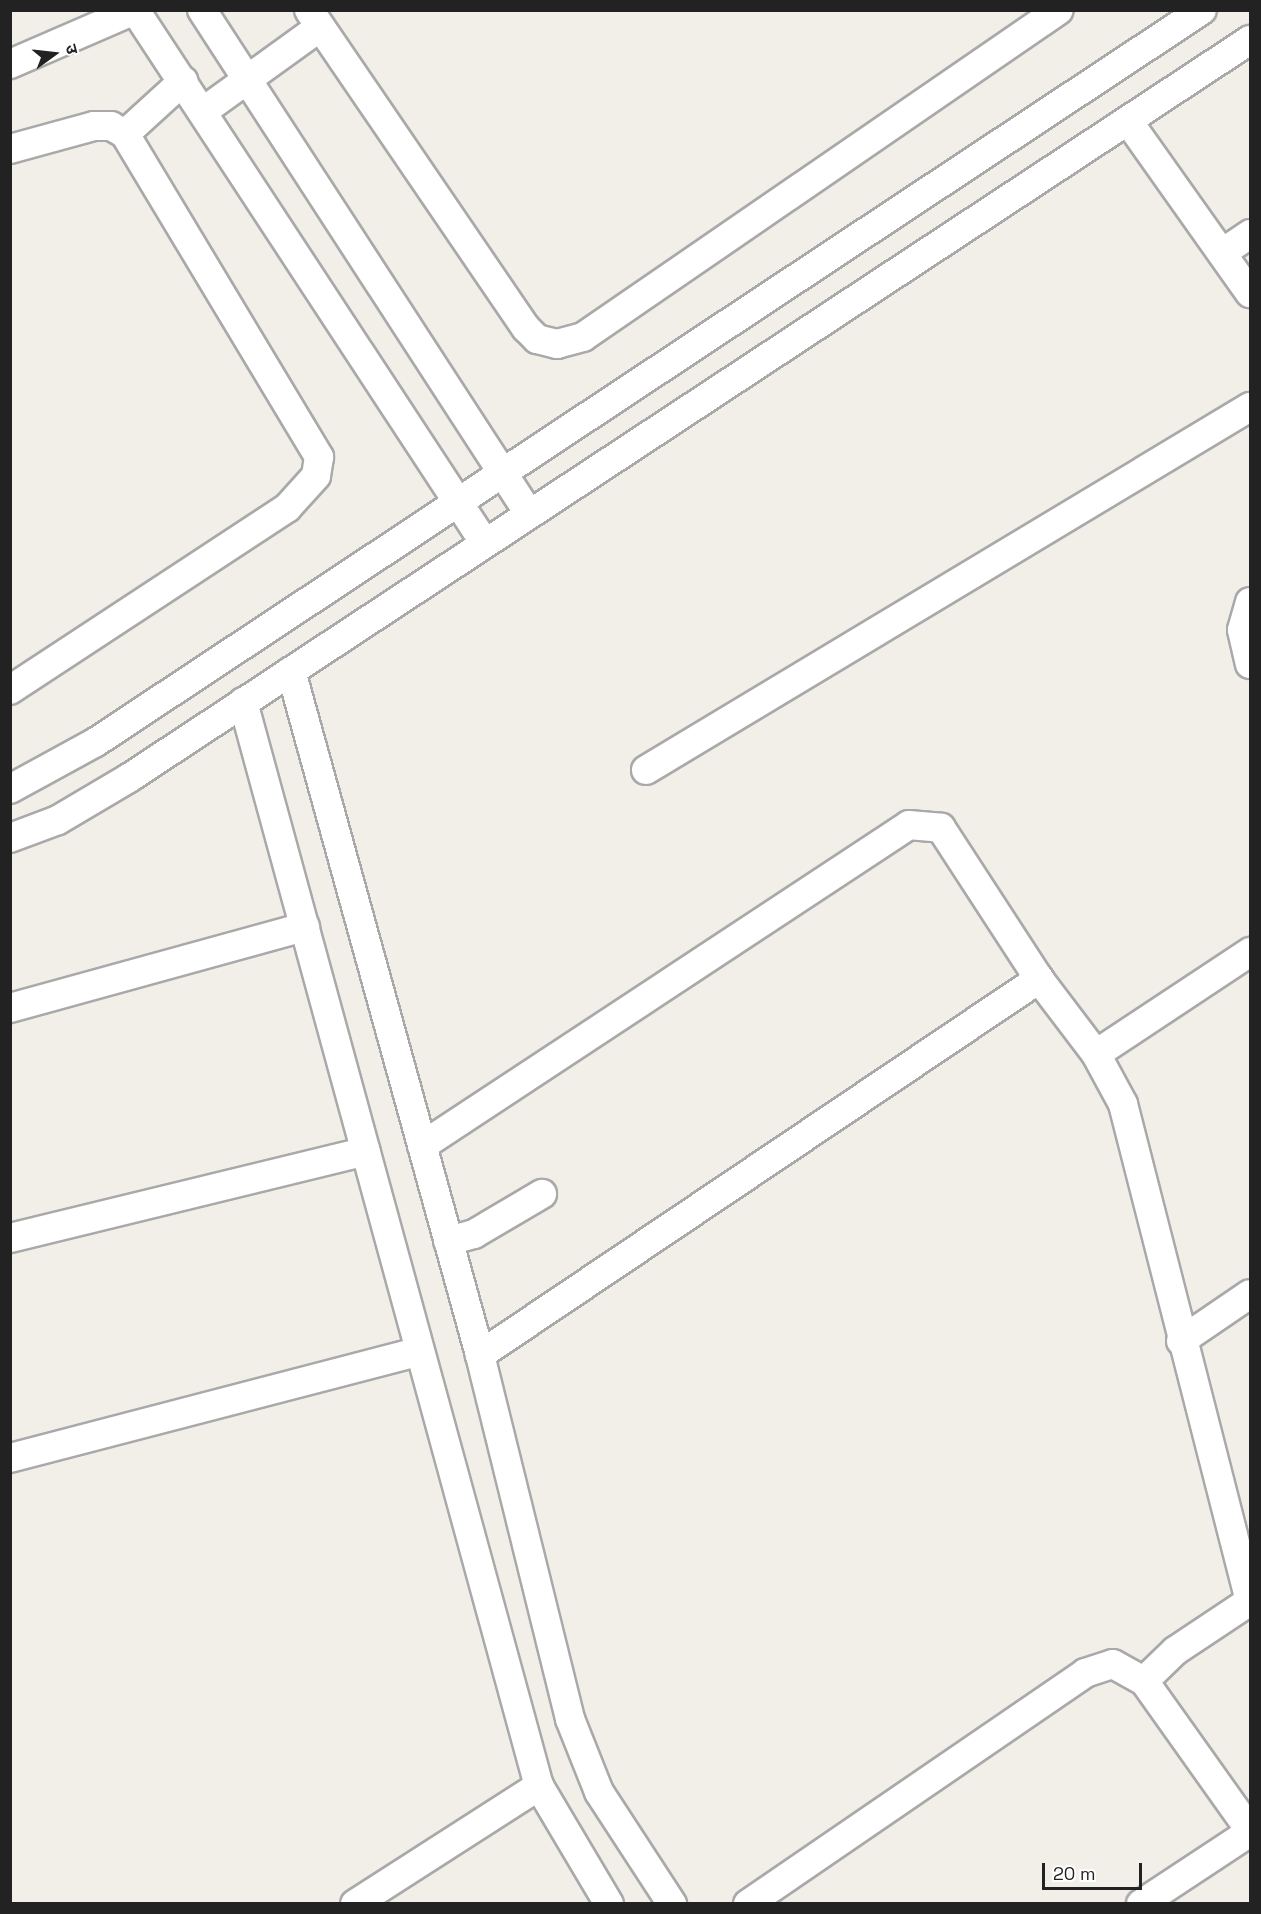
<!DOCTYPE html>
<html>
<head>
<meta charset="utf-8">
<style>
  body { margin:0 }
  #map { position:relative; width:1261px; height:1914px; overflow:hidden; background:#f2efe9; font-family:"Space Grotesk","Noto Sans Devanagari",sans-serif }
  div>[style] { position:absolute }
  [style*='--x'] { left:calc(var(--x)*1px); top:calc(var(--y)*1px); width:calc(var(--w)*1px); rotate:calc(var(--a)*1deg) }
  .roads { filter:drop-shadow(2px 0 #a9a9a9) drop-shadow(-2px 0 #a9a9a9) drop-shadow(0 2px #a9a9a9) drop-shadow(0 -2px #a9a9a9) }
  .street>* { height:28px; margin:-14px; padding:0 14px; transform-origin:14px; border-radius:14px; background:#fff }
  span { translate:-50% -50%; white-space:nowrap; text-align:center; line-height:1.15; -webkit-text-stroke:4.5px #fff; paint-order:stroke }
  .frame { position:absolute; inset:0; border:12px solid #222; pointer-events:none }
  .north { position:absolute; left:24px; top:24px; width:60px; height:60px; -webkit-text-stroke:4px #fff; paint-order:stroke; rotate:75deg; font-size:16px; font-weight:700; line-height:24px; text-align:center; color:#222 }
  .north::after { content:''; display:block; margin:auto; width:21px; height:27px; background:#222; clip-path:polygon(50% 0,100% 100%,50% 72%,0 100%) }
  .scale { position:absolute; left:1042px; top:1863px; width:100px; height:27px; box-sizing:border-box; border:3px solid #222; border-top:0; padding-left:8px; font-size:18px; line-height:21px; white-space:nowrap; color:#222; -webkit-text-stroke:4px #fff; paint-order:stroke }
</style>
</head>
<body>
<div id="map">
  <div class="roads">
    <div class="street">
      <i style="--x:135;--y:10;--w:636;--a:56.73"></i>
      <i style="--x:202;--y:10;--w:599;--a:57"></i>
      <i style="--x:309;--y:10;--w:385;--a:55.7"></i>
      <i style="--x:526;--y:328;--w:16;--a:45"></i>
      <i style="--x:537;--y:339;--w:21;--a:14"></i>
      <i style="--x:557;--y:344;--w:27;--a:-15"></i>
      <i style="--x:583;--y:337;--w:577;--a:-34.49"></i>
      <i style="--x:10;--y:64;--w:136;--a:-23.4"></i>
      <i style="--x:205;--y:110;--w:142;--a:-35.8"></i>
      <i style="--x:1128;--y:121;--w:211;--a:54.7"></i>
      <i style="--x:125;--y:134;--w:79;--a:-42.4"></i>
      <i style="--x:10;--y:149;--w:87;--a:-15.3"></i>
      <i style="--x:94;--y:126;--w:17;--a:0"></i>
      <i style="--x:111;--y:126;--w:16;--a:30"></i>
      <i style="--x:125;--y:134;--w:377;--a:59"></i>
      <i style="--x:319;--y:457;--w:19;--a:99"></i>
      <i style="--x:316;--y:476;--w:43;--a:132.2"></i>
      <i style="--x:287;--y:508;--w:331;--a:146.7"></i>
      <i style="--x:1222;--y:253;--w:34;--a:-34"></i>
      <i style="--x:1250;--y:602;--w:29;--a:106"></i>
      <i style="--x:1242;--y:630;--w:35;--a:77"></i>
      <i style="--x:291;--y:671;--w:710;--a:74.55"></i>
      <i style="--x:480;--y:1355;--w:375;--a:76.1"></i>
      <i style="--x:570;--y:1719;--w:79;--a:68.3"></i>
      <i style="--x:599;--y:1792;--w:134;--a:56.9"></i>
      <i style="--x:243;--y:702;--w:1124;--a:74.73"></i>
      <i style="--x:539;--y:1786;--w:137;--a:59.3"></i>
      <i style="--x:646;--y:770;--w:705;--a:-31.01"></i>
      <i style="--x:10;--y:789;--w:98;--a:-28.7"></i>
      <i style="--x:96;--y:742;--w:1326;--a:-33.5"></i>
      <i style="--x:10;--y:838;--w:51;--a:-20.6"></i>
      <i style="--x:58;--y:820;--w:82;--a:-30.6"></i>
      <i style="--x:129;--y:778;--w:1342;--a:-33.36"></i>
      <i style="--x:10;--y:1008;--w:306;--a:-15.4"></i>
      <i style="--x:1096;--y:1054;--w:185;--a:-33.5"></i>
      <i style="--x:422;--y:1146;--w:583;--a:-33.39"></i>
      <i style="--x:909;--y:825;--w:32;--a:5"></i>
      <i style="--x:941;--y:828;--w:180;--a:57"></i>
      <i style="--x:1039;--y:979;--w:94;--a:52.8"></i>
      <i style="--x:1096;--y:1054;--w:57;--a:61.6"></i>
      <i style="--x:1123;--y:1104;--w:513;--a:75.67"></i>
      <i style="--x:10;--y:1238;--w:366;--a:-13.7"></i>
      <i style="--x:448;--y:1241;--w:27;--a:-15"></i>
      <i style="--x:474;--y:1234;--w:79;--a:-30.5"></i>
      <i style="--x:1181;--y:1341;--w:83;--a:-34.3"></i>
      <i style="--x:480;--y:1355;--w:674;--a:-33.93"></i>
      <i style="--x:10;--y:1458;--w:422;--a:-14.6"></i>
      <i style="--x:1250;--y:1601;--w:90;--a:146.3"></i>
      <i style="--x:1175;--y:1651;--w:43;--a:135.9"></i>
      <i style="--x:1144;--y:1681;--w:183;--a:54.6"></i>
      <i style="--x:355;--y:1904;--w:219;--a:-32.7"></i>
      <i style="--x:748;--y:1904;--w:409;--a:-34.4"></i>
      <i style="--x:1085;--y:1673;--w:29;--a:-18"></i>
      <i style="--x:1113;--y:1664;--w:35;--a:29"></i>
      <i style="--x:1141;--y:1904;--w:131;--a:-33.4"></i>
    </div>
  </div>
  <div class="frame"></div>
  <div class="north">उ</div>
  <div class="scale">20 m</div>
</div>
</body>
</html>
